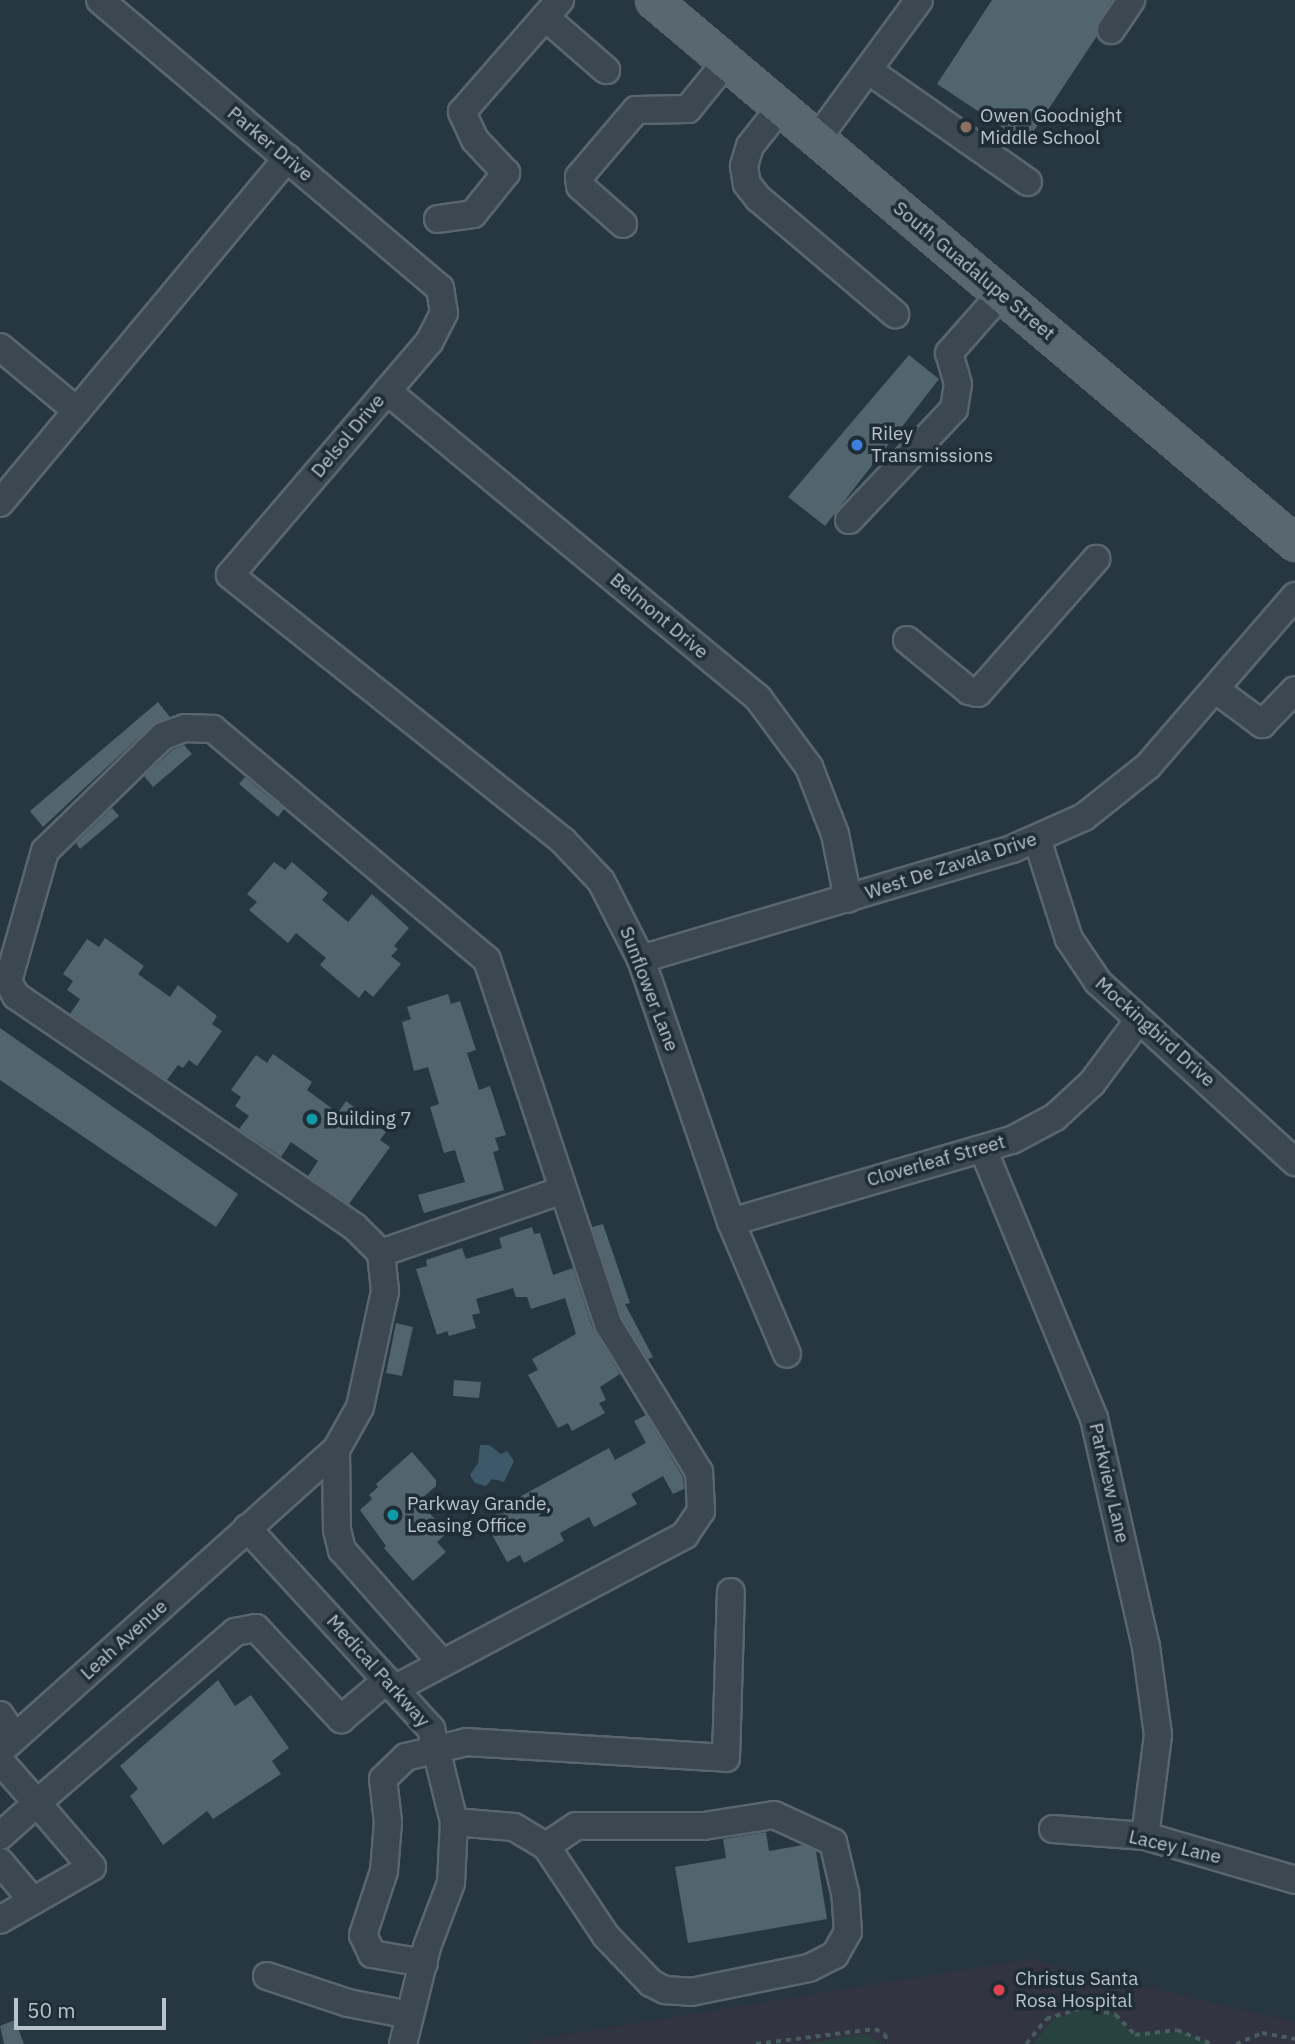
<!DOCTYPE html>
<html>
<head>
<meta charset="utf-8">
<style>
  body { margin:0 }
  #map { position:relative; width:1295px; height:2044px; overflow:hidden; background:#263741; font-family:"IBM Plex Sans",sans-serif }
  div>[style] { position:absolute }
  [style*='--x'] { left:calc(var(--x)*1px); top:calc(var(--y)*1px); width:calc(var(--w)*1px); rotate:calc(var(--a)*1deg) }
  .medical>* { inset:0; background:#333442 }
  .green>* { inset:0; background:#284240 }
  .water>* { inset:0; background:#3c5869 }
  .building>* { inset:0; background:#52646e }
  .path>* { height:3.5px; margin-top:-1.75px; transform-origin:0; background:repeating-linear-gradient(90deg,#475e5c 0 5px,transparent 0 10px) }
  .roads { filter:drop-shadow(2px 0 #59666e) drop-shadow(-2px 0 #59666e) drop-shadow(0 2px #59666e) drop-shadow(0 -2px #59666e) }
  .minor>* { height:26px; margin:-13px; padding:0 13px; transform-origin:13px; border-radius:13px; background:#3b4851 }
  .major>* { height:33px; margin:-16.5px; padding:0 16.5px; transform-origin:16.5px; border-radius:16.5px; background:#596771 }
  .dots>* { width:19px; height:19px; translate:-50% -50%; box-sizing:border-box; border:4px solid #1f2d36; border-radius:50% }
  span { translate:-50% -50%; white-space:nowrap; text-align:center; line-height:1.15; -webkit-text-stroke:7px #1f2d36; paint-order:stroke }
  .poi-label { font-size:19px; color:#b8c3cb }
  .left { translate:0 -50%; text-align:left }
  .street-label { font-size:19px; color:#b8c3cb }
  .scale { position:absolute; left:14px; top:1998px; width:152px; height:32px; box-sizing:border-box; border:4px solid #b8c3cb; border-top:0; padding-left:9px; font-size:21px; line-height:24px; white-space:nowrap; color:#b8c3cb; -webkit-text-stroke:5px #1f2d36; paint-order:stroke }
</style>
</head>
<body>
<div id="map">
  <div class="medical">
    <i style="clip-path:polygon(1029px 1959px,1295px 2022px,1295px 2044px,529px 2044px,532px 2040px)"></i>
  </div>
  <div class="green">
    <i style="clip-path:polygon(1085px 2007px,1116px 2015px,1130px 2032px,1184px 2032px,1211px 2044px,1033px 2044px,1052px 2021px)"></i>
    <i style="clip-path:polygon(864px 2034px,882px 2044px,805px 2044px)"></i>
  </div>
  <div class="water">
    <i style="clip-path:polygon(480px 1445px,489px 1445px,501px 1454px,507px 1451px,514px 1461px,504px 1482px,492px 1479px,486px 1486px,475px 1483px,470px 1475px,478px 1463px)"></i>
  </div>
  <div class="building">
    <i style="clip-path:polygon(992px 0,1112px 0,1098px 22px,1097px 36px,1026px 143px,937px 84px)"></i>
    <i style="clip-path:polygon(909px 355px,939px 379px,825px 526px,788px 497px)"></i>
    <i style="clip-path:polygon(158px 702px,170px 717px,152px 725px,43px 827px,30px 811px)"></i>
    <i style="clip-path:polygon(184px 745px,192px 754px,153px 787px,144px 776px,172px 750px)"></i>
    <i style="clip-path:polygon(245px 777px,284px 809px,278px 817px,239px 784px)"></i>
    <i style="clip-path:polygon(112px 808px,119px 816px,80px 849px,76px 843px)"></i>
    <i style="clip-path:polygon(274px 862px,285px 870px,292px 862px,328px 893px,322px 900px,348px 922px,372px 894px,409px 928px,394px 946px,398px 949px,391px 956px,401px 964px,373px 997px,365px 990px,359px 998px,320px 965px,326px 958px,296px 933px,288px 943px,249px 910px,257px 902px,247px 894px)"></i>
    <i style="clip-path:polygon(105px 938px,144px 966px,138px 974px,170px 997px,178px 985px,217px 1016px,212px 1024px,222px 1031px,197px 1066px,189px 1060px,183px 1068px,178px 1065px,167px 1080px,70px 1014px,80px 999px,67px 990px,73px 981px,63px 974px,87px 939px,99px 947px)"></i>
    <i style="clip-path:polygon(448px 994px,451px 1004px,460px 1001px,476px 1050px,467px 1053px,479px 1090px,490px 1086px,506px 1135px,495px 1138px,499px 1150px,493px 1152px,504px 1190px,424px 1213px,418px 1195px,465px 1182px,455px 1150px,444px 1153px,430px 1107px,439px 1104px,428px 1067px,414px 1071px,402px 1022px,411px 1019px,407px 1007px)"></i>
    <i style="clip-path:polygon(0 1028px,238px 1194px,216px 1227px,0 1080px)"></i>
    <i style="clip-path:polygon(273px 1054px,312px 1082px,307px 1090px,338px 1113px,346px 1101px,386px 1132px,380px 1140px,390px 1147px,349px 1204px,308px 1176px,318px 1161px,291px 1142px,281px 1157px,239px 1129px,249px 1116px,235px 1106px,241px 1097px,231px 1090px,256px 1055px,267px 1063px)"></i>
    <i style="clip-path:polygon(603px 1224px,630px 1303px,625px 1304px,653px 1357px,648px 1359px,622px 1317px,592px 1227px)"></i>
    <i style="clip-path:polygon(532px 1227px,534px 1234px,540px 1233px,553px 1275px,573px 1268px,593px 1329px,620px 1374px,600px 1387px,606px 1400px,599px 1403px,605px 1413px,572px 1431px,568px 1423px,558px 1428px,528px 1375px,538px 1370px,532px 1359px,576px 1334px,565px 1298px,531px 1309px,527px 1297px,516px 1297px,513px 1288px,476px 1299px,480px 1313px,472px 1315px,476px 1328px,449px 1336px,447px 1331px,437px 1335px,416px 1269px,427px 1266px,426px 1260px,462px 1248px,466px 1259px,502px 1248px,499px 1238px)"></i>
    <i style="clip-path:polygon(396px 1323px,413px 1327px,402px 1376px,386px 1373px)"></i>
    <i style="clip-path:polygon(454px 1380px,481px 1382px,479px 1398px,453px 1396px)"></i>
    <i style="clip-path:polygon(646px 1415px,683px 1477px,684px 1489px,673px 1494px,663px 1476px,631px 1494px,637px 1504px,594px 1527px,589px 1517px,560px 1533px,564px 1541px,524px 1563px,520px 1555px,507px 1562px,489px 1529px,501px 1523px,494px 1511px,609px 1448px,615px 1460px,646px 1443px,634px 1421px)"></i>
    <i style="clip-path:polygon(412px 1452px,436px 1480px,436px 1486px,419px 1501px,447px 1533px,437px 1542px,446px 1552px,413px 1581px,384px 1548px,386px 1546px,360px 1510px,372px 1499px,369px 1495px,378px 1487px,376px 1484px)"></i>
    <i style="clip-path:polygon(218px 1680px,235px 1706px,251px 1695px,289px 1748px,272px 1761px,281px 1774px,213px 1819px,207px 1811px,163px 1845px,130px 1796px,138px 1789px,120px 1766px)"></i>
    <i style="clip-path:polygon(766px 1832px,769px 1851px,803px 1845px,816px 1851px,827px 1919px,688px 1943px,675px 1867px,726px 1858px,723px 1839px)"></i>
    <i style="clip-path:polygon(15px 2020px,24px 2044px,4px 2044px,0 2026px)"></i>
  </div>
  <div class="path">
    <i style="--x:756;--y:2044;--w:120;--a:-7.2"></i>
    <i style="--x:875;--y:2029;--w:11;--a:27"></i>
    <i style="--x:885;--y:2034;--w:10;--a:73"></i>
    <i style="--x:1026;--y:2044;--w:32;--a:-51"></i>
    <i style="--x:1046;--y:2019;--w:41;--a:-17.1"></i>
    <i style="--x:1085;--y:2007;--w:32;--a:14"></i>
    <i style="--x:1116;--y:2015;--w:28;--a:46"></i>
    <i style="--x:1135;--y:2035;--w:42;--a:-6.8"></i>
    <i style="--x:1177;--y:2030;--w:37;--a:22"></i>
    <i style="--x:1236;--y:2044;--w:28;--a:-23"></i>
    <i style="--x:1262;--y:2033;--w:34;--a:10"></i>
  </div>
  <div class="roads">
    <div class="minor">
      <i style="--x:100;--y:0;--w:446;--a:40.3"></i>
      <i style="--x:440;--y:288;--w:25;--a:81"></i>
      <i style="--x:444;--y:313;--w:33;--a:117"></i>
      <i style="--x:429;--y:342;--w:306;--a:130.5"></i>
      <i style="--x:230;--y:575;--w:426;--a:38.6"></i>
      <i style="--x:563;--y:841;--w:55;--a:46.5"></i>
      <i style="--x:601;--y:881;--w:88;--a:62.9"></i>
      <i style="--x:641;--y:959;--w:278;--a:71.1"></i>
      <i style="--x:731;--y:1222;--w:143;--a:67"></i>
      <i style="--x:545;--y:17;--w:81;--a:41"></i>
      <i style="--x:1111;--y:30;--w:36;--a:-56"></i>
      <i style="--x:868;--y:70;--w:195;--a:35"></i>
      <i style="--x:780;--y:108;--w:48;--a:128.3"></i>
      <i style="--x:750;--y:146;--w:21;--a:107"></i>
      <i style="--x:744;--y:166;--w:18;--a:81"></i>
      <i style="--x:747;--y:184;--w:18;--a:52"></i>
      <i style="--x:758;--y:198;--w:180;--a:40.3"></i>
      <i style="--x:817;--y:139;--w:172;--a:-53.7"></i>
      <i style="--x:438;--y:219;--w:35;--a:-8"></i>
      <i style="--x:473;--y:214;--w:53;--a:-51.2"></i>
      <i style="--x:506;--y:173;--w:45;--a:-133.2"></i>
      <i style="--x:475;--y:140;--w:31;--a:-115"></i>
      <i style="--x:462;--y:112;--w:149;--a:-48.8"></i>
      <i style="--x:623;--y:224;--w:57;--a:-138.5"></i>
      <i style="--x:580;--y:186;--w:9;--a:-96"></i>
      <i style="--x:579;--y:177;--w:88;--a:-49.6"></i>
      <i style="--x:636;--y:110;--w:52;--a:-1.1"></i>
      <i style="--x:688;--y:109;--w:60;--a:-51"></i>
      <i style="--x:0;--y:347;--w:100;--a:39.7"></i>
      <i style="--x:387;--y:391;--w:482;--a:39.6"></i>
      <i style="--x:758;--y:698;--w:86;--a:53.5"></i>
      <i style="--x:809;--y:767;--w:72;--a:68.8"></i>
      <i style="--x:835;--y:834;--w:66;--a:78.7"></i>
      <i style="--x:0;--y:503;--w:449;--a:-50.2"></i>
      <i style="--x:849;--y:520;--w:153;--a:-46.6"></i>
      <i style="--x:954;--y:409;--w:25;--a:-81"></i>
      <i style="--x:958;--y:384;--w:32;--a:-106"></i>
      <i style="--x:949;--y:353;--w:79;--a:-48.6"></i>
      <i style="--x:907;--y:640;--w:80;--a:39.4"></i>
      <i style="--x:969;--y:691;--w:9;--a:13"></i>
      <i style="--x:978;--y:693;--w:179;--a:-48.6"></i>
      <i style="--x:1215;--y:689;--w:59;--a:36.7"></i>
      <i style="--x:1262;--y:724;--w:47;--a:-45.9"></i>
      <i style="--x:1037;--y:839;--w:105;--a:72.3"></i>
      <i style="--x:1069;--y:939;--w:52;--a:56"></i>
      <i style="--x:1098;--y:982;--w:267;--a:42.4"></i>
      <i style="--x:641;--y:959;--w:387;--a:-16.5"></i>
      <i style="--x:1012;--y:849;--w:79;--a:-24"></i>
      <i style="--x:1084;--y:817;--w:82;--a:-38.6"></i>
      <i style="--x:1148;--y:766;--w:225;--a:-49.1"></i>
      <i style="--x:983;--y:1149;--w:291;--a:67.6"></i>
      <i style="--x:1094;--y:1418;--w:235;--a:77.2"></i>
      <i style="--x:1146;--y:1647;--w:89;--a:82.2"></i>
      <i style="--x:1158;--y:1735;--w:102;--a:97.3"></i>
      <i style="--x:731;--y:1222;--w:293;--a:-16.3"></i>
      <i style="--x:1012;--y:1140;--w:49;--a:-28.1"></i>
      <i style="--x:1055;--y:1117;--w:50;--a:-42.6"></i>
      <i style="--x:1092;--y:1083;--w:77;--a:-53.4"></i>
      <i style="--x:381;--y:1253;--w:189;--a:-19.1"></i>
      <i style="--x:336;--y:1450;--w:80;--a:89.3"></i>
      <i style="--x:337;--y:1530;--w:21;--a:76"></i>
      <i style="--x:342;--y:1550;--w:151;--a:48.5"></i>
      <i style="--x:247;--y:1528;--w:273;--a:47.5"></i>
      <i style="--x:431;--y:1729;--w:96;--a:76.1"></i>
      <i style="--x:454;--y:1822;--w:61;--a:92.8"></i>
      <i style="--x:451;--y:1883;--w:68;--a:110.6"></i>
      <i style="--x:427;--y:1947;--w:100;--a:103.9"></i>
      <i style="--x:0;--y:1715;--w:27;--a:57"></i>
      <i style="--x:0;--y:1751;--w:451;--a:-41.9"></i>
      <i style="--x:336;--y:1450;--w:49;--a:-60.8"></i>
      <i style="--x:360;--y:1407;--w:119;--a:-77.8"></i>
      <i style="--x:385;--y:1291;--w:38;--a:-96"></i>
      <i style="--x:381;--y:1253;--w:37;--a:-135"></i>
      <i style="--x:355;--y:1227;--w:410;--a:-145.7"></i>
      <i style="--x:16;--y:996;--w:17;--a:-118"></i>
      <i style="--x:8;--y:981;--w:135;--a:-74.1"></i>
      <i style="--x:45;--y:851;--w:165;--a:-44.3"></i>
      <i style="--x:163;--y:736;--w:23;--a:-20"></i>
      <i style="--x:185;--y:728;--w:28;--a:2"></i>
      <i style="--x:213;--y:729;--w:358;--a:40.1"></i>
      <i style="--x:487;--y:960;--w:384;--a:71.6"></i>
      <i style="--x:608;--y:1324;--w:174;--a:58.4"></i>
      <i style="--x:699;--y:1472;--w:39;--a:87"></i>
      <i style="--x:701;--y:1511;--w:29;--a:124"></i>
      <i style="--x:685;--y:1535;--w:329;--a:152.1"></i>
      <i style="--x:0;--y:1761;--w:56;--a:48.6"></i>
      <i style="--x:37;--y:1803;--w:262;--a:-40.8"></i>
      <i style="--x:235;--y:1632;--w:21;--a:-11"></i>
      <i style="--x:256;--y:1628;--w:125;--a:47"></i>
      <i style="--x:341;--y:1719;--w:60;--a:-40.3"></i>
      <i style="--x:454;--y:1822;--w:60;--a:4.8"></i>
      <i style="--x:514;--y:1827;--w:37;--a:31"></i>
      <i style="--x:546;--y:1846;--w:108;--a:56.3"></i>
      <i style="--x:606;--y:1936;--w:65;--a:46.2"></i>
      <i style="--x:651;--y:1983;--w:16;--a:27"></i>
      <i style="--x:665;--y:1990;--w:26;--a:4"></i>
      <i style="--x:691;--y:1992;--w:120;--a:-11.5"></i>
      <i style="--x:809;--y:1968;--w:29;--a:-27"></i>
      <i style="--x:835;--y:1955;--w:26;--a:-61"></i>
      <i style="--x:848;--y:1932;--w:39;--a:-94"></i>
      <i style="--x:845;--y:1893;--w:52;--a:-103.2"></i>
      <i style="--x:833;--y:1842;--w:65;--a:-155.4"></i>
      <i style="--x:774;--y:1815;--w:71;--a:171.1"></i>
      <i style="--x:704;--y:1826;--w:128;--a:180"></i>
      <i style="--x:576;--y:1826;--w:36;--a:146"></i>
      <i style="--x:1053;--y:1829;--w:92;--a:4.4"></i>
      <i style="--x:1145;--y:1836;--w:156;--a:16.3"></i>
      <i style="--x:0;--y:1836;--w:50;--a:-41.7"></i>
      <i style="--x:37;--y:1803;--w:84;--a:49.3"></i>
      <i style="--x:92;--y:1867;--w:106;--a:150.1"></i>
      <i style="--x:0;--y:1862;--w:51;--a:49.8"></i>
      <i style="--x:424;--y:1963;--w:53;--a:-170.2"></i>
      <i style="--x:372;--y:1954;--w:21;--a:-115"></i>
      <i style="--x:363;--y:1935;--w:67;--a:-71.8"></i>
      <i style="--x:384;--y:1871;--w:49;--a:-85.3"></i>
      <i style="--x:388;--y:1822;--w:43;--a:-96.6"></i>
      <i style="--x:383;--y:1779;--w:32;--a:-44"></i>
      <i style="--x:406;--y:1757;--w:63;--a:-13.8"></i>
      <i style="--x:467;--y:1742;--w:259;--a:3.5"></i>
      <i style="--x:726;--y:1758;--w:166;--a:-88.3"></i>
      <i style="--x:267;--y:1976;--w:85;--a:18.4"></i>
      <i style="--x:348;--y:2003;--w:63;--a:11"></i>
    </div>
    <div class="major">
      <i style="--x:653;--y:0;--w:841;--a:40.22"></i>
    </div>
  </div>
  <div class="dots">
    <i style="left:966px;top:127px;background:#8d6e63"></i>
    <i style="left:857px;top:445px;background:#3f7fe0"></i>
    <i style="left:312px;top:1119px;background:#0f9aa8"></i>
    <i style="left:393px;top:1515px;background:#0f9aa8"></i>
    <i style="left:999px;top:1990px;background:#e0444e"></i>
  </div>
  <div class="poi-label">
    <span class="left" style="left:980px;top:127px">Owen Goodnight<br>Middle School</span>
    <span class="left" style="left:871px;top:445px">Riley<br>Transmissions</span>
    <span class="left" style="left:326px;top:1119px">Building 7</span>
    <span class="left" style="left:407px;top:1515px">Parkway Grande,<br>Leasing Office</span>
    <span class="left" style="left:1015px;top:1990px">Christus Santa<br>Rosa Hospital</span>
  </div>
  <div class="street-label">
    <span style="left:270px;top:144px;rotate:40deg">Parker Drive</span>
    <span style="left:974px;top:271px;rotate:40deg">South Guadalupe Street</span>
    <span style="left:348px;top:436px;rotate:-50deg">Delsol Drive</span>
    <span style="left:659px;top:616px;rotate:40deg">Belmont Drive</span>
    <span style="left:951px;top:866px;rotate:-18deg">West De Zavala Drive</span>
    <span style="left:649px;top:989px;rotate:69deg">Sunflower Lane</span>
    <span style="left:1155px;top:1032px;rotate:42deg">Mockingbird Drive</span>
    <span style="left:936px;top:1161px;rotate:-16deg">Cloverleaf Street</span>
    <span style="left:1109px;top:1483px;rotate:77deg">Parkview Lane</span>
    <span style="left:124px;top:1640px;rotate:-42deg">Leah Avenue</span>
    <span style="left:378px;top:1671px;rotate:48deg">Medical Parkway</span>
    <span style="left:1175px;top:1847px;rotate:13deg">Lacey Lane</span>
  </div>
  <div class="scale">50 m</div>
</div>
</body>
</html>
